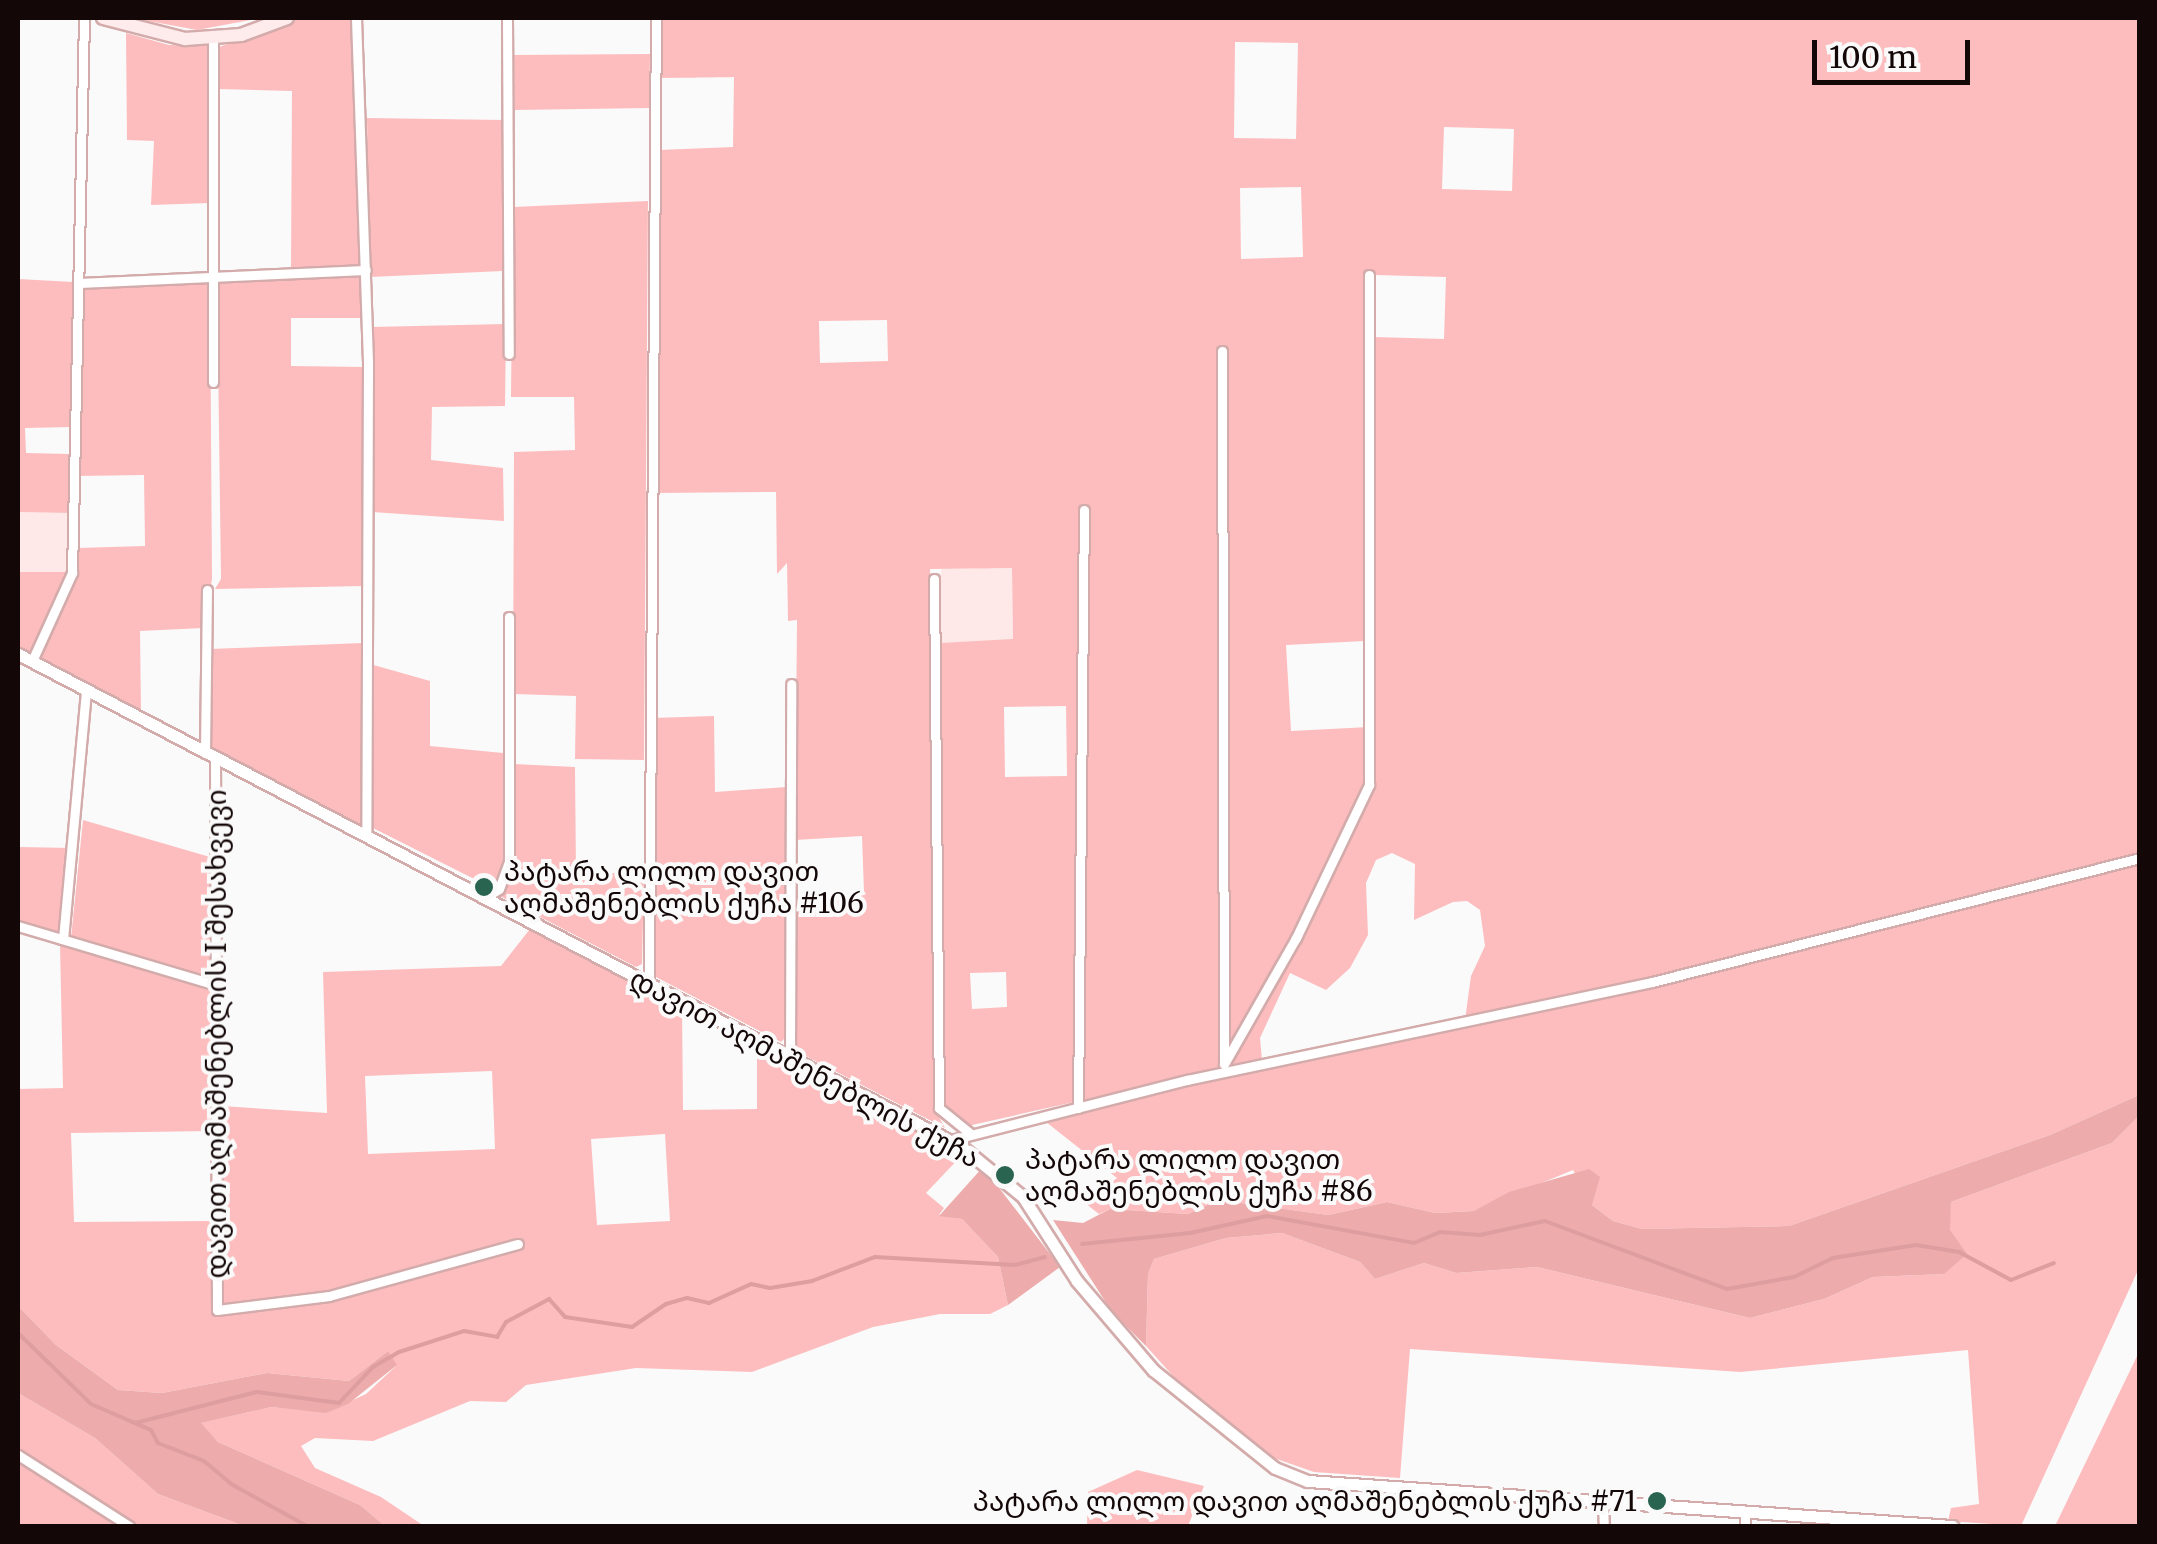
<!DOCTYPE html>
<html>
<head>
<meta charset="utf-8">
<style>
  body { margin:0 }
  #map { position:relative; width:2157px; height:1544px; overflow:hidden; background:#fafafa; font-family:Merriweather,"Noto Sans Georgian",serif }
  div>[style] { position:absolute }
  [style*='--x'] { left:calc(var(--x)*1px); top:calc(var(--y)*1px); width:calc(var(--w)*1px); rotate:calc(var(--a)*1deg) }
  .built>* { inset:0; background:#fee8e8 }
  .green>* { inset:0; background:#fdbdbe }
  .forest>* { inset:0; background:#edabac }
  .stream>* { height:4px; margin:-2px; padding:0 2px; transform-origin:2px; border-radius:2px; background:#de9d9f }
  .roads { filter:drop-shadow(2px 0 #d4abab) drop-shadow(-2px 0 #d4abab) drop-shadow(0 2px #d4abab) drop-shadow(0 -2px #d4abab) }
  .minor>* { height:9px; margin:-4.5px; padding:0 4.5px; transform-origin:4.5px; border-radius:4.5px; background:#fff }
  .tertiary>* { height:11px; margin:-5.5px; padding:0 5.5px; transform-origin:5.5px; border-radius:5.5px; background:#fff }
  .secondary>* { height:12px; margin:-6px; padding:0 6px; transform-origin:6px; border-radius:6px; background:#feecec }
  .dots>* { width:28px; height:28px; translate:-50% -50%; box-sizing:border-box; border:5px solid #fafafa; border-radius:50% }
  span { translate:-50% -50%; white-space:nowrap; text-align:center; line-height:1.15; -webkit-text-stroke:8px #fafafa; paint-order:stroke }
  .poi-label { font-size:28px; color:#140708 }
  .left { translate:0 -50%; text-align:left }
  .right { translate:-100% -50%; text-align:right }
  .street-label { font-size:28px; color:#140708 }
  .frame { position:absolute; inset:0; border:20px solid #140708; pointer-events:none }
  .scale { position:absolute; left:1812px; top:40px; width:158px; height:45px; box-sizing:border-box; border:5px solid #140708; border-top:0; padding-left:12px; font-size:30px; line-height:35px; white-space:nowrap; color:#140708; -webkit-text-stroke:8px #fafafa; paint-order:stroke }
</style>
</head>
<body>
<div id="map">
  <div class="built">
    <i style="clip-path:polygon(18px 512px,70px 513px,69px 572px,18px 572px)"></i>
    <i style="clip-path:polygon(1012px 568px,1013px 640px,940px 643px,941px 569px)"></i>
  </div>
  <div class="green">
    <i style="clip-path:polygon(132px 18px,262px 18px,197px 30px)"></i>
    <i style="clip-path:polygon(301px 18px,351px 18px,361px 266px,291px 268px,292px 91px,218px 89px,219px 47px)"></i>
    <i style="clip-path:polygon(evenodd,661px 18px,2139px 18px,2139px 855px,1655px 979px,1465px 1020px,1471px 976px,1485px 946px,1480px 910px,1467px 901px,1453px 902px,1414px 920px,1415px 864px,1392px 853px,1376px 860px,1366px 883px,1368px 935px,1350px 968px,1326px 990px,1290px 973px,1260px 1038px,1262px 1060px,963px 1127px,942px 1109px,940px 643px,1013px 639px,1012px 568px,930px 569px,934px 1108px,945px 1128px,794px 1050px,794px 896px,864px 892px,862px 836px,795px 840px,797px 620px,788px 621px,787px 563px,777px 574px,776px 492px,655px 493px,659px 150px,733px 147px,734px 77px,660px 78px,661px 18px,1235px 42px,1298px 43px,1296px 139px,1234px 138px,1235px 42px,661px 18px,1444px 127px,1514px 129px,1512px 191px,1442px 189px,1444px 127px,661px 18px,1301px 187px,1303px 257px,1241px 259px,1240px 188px,1301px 187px,661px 18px,1376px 275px,1446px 277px,1444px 339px,1374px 337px,1376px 275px,661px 18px,887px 320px,888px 361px,820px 363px,819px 321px,887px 320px,661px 18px,1364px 641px,1369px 727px,1291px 731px,1286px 645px,1364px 641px,661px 18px,1066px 706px,1067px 776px,1005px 777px,1004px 707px,1066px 706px,661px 18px,1006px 972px,1007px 1007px,972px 1009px,970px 973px,1006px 972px)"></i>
    <i style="clip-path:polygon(126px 33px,169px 45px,210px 46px,210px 203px,151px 205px,154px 141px,127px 140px)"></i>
    <i style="clip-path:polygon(650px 54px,649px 108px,515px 110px,514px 55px)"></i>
    <i style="clip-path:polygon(367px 118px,504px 120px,503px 271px,370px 277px)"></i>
    <i style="clip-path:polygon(648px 201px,644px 760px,575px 759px,576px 696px,513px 694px,514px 452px,575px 450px,574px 397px,511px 397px,513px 207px)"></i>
    <i style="clip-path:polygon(361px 275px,363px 318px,291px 318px,291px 366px,364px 367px,363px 586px,215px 589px,221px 579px,217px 281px)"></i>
    <i style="clip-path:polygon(18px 279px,73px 282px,72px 427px,25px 428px,26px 453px,70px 454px,70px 513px,18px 512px)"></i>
    <i style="clip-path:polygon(210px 281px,212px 579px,203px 628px,140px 631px,141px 711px,38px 657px,77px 548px,145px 546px,144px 475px,77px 476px,82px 286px)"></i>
    <i style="clip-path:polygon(506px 324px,505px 406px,432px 407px,431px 460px,503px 468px,504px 521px,372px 512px,371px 327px)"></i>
    <i style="clip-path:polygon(18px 572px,69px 572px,32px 654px,18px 647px)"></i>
    <i style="clip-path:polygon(363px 643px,363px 827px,208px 745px,210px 649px)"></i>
    <i style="clip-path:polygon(370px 664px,430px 681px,430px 746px,503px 753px,505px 858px,492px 888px,371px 827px)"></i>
    <i style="clip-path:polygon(714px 716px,715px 792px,787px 787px,786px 1037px,781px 1042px,654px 976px,652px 718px)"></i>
    <i style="clip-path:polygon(514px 764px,575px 767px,576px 873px,644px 873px,642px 964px,636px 967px,500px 896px,516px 861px)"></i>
    <i style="clip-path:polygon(83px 820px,210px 857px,210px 972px,205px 976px,71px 938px)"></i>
    <i style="clip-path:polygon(18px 847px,72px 848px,59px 934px,18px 922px)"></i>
    <i style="clip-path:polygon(2139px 862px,2139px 1095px,2050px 1135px,1789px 1226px,1642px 1229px,1613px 1221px,1592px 1205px,1573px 1170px,1474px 1211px,1435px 1213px,1387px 1202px,1328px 1215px,1218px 1200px,1188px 1214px,1110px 1209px,1099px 1214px,1085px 1203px,1117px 1178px,1046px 1122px,1110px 1100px,1685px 981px)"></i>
    <i style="clip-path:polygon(evenodd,530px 929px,682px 1006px,683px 1110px,757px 1109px,757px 1045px,963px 1154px,926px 1193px,944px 1208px,939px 1215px,962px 1219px,998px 1257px,1008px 1305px,990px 1314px,940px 1314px,873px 1327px,752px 1372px,636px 1368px,526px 1385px,506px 1402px,470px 1401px,373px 1441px,315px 1438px,301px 1446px,315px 1468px,381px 1497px,424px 1526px,385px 1526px,360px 1505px,218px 1442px,200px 1423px,271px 1407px,327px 1412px,366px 1394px,396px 1366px,388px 1351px,349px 1381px,267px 1373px,162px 1393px,118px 1390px,56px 1345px,18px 1306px,18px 1089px,63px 1088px,60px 943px,220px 994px,221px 1106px,327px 1113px,323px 972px,501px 966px,530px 929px,492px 1071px,495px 1149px,368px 1154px,365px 1076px,492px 1071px,530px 929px,212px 1131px,212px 1221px,74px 1222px,71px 1133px,212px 1131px,530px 929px,665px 1134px,670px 1221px,597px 1225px,591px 1139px,665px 1134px)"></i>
    <i style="clip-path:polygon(2139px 1116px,2139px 1268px,2021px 1526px,1948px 1521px,1951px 1508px,1979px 1504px,1968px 1350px,1740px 1372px,1410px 1349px,1400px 1478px,1314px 1472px,1271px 1457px,1182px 1386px,1146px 1346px,1148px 1274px,1154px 1259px,1226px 1238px,1282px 1233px,1360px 1262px,1375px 1279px,1424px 1263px,1456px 1273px,1537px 1267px,1750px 1318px,1824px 1299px,1873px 1277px,1944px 1274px,1951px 1202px,2112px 1143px)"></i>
    <i style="clip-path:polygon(2139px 1352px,2139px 1526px,2054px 1526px,2055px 1526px)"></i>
    <i style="clip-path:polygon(18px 1393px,95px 1438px,158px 1494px,244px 1526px,18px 1526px)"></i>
    <i style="clip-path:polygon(1137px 1470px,1204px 1486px,1188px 1526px,1087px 1526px,1088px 1492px)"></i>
  </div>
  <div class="forest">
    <i style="clip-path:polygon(2139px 1095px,2139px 1116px,2112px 1143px,1951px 1202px,1950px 1230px,1967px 1254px,1944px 1274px,1873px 1277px,1824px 1299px,1750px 1318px,1537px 1267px,1456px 1273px,1424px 1263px,1375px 1279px,1360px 1262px,1282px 1233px,1226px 1238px,1154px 1259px,1148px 1274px,1146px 1346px,1112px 1312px,1053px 1220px,1083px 1223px,1110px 1209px,1188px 1214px,1218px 1200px,1328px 1215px,1387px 1202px,1435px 1213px,1474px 1211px,1509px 1192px,1589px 1169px,1600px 1177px,1592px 1205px,1613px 1221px,1642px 1229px,1789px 1226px,2050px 1135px)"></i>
    <i style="clip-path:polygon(983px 1167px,1060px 1267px,1008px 1305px,998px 1257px,962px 1219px,939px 1216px)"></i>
    <i style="clip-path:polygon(18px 1306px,56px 1345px,118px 1390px,162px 1393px,267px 1373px,349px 1381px,388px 1351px,397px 1365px,348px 1404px,326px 1413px,271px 1407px,201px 1423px,218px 1442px,360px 1505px,385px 1526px,244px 1526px,158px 1494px,95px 1438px,18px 1393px)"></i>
  </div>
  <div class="stream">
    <i style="--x:1082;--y:1244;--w:109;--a:-5.8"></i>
    <i style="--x:1190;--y:1233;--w:79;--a:-12.4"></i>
    <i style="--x:1267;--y:1216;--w:149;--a:10.4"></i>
    <i style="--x:1414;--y:1243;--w:28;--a:-23"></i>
    <i style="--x:1440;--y:1232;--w:40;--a:4.3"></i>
    <i style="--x:1480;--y:1235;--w:66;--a:-12.2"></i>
    <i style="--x:1545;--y:1221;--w:194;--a:20.5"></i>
    <i style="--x:1727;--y:1289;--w:68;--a:-10.2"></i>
    <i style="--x:1794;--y:1277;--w:43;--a:-26"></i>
    <i style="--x:1833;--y:1258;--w:84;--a:-8.9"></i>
    <i style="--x:1916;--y:1245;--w:44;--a:9.2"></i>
    <i style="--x:1959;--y:1252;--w:59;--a:28.3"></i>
    <i style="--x:2011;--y:1280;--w:46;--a:-21.6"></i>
    <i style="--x:18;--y:1333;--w:102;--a:44.2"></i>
    <i style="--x:91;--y:1404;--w:65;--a:23.4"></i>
    <i style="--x:151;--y:1430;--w:15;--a:62"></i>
    <i style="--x:158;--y:1443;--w:49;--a:21.4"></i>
    <i style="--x:204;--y:1461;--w:35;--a:40"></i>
    <i style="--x:231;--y:1484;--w:87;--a:28.9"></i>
    <i style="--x:135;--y:1423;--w:126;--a:-14.3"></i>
    <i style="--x:257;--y:1392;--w:83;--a:7.6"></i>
    <i style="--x:339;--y:1403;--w:50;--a:-46.6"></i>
    <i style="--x:373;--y:1367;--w:30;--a:-30"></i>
    <i style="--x:399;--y:1352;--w:68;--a:-17.9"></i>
    <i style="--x:464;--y:1331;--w:34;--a:10"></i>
    <i style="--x:497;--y:1337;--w:17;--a:-59"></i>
    <i style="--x:506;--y:1322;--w:49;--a:-28.1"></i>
    <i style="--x:549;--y:1299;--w:24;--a:48"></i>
    <i style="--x:565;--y:1317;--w:68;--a:8.5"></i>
    <i style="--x:632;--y:1327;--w:41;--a:-34.1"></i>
    <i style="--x:666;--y:1304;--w:22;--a:-16"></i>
    <i style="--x:687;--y:1298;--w:23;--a:13"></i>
    <i style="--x:709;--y:1303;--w:46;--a:-24.3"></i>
    <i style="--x:751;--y:1284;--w:19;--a:12"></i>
    <i style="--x:770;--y:1288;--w:43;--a:-9.5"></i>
    <i style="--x:812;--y:1281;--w:67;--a:-20.9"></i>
    <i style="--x:875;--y:1257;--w:140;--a:3.3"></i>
    <i style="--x:1015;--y:1265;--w:31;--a:-15"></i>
  </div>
  <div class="roads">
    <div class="minor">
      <i style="--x:356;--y:18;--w:346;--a:88"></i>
      <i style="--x:368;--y:364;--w:471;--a:90.2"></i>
      <i style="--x:507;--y:18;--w:336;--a:89.7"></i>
      <i style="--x:78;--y:283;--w:288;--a:-2.6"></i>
      <i style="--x:1222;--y:351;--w:711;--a:89.84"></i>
      <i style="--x:213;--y:382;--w:343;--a:-90"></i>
      <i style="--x:934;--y:579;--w:529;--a:89.46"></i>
      <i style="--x:939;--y:1108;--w:41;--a:39.1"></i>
      <i style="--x:32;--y:661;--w:97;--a:-65.6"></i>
      <i style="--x:72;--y:573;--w:555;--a:-88.76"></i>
      <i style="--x:205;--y:753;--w:163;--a:-89.3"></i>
      <i style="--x:215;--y:758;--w:552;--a:89.79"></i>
      <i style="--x:217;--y:1310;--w:113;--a:-7.1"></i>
      <i style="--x:329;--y:1296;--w:196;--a:-15.4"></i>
      <i style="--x:484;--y:898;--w:17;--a:-31"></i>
      <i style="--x:499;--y:889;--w:30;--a:-70"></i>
      <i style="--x:509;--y:861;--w:244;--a:-90"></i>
      <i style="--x:18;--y:926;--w:207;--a:16.6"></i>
      <i style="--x:63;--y:939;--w:251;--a:-84.7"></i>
      <i style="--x:649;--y:985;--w:967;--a:-89.59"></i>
      <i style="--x:790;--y:1057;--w:373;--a:-89.8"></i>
      <i style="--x:1224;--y:1064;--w:145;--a:-60.3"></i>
      <i style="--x:1296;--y:938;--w:170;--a:-64.5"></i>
      <i style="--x:1369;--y:785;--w:510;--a:-90"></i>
      <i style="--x:1078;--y:1108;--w:598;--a:-89.43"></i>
      <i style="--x:951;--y:1140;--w:244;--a:-14.3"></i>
      <i style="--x:1187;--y:1080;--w:475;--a:-11.9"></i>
      <i style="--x:1652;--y:982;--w:504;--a:-14.26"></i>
      <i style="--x:18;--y:1455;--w:132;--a:32.6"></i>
      <i style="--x:1603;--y:1502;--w:24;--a:88"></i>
      <i style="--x:1745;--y:1526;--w:15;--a:-90"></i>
    </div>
    <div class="tertiary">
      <i style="--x:18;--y:654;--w:1065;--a:27.58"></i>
      <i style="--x:962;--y:1147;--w:79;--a:39.3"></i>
      <i style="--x:1023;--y:1197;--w:100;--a:57.3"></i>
      <i style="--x:1077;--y:1281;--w:117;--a:49.5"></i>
      <i style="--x:1153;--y:1370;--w:156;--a:38.8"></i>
      <i style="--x:1275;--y:1468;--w:35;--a:22"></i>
      <i style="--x:1308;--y:1481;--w:646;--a:4"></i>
    </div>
    <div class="secondary">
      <i style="--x:103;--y:18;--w:85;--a:14.4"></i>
      <i style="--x:185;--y:39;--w:56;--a:-4.1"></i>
      <i style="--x:241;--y:35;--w:49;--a:-20.3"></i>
    </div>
  </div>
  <div class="dots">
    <i style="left:484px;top:887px;background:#28644f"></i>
    <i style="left:1005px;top:1175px;background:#28644f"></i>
    <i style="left:1657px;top:1501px;background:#28644f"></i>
  </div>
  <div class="poi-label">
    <span class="left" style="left:504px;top:887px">პატარა ლილო დავით<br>აღმაშენებლის ქუჩა #106</span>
    <span class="left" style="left:1025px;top:1175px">პატარა ლილო დავით<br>აღმაშენებლის ქუჩა #86</span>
    <span class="right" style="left:1637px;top:1501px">პატარა ლილო დავით აღმაშენებლის ქუჩა #71</span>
  </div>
  <div class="street-label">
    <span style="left:216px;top:1034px;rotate:-90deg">დავით აღმაშენებლის I შესახვევი</span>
    <span style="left:805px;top:1068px;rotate:28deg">დავით აღმაშენებლის ქუჩა</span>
  </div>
  <div class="frame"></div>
  <div class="scale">100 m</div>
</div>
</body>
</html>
